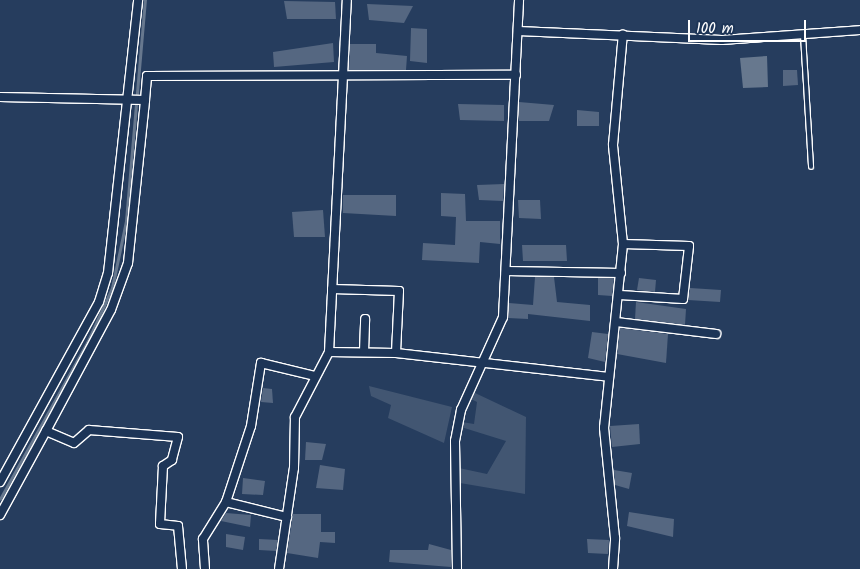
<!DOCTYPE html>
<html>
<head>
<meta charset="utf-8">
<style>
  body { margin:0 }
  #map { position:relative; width:860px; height:569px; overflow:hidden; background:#263d5e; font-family:Kalam,sans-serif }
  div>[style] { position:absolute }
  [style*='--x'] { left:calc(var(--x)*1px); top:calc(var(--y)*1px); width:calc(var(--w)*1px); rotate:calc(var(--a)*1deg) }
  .green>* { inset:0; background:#425672 }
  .water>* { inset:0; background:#67788e }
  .stream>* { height:2.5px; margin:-1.25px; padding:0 1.25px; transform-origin:1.25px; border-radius:1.25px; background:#67788e }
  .building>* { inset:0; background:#556781 }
  .roads { filter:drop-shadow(1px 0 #fff) drop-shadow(-1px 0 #fff) drop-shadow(0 1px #fff) drop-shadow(0 -1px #fff) }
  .lane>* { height:4px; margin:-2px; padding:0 2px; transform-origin:2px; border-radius:2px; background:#1d3557 }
  .street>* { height:8px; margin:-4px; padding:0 4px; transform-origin:4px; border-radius:4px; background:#1d3557 }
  span { translate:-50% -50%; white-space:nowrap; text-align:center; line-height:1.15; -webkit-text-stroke:4px #1d3557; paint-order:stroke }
  .scale { position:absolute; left:688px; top:20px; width:118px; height:22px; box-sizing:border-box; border:2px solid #fff; border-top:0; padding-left:6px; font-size:15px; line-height:18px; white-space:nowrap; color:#fff; -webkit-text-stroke:4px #1d3557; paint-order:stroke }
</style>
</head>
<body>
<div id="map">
  <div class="green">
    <i style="clip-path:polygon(369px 386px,452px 407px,444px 443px,388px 418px,391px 405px,371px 396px)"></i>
    <i style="clip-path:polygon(473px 392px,526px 417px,525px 494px,460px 483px,459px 468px,487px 474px,506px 441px,461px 427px,462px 422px,474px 424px,477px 402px,469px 398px)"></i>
  </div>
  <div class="water">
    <i style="clip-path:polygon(767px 56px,768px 87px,743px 88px,740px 58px)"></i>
  </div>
  <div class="stream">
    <i style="--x:0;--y:499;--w:179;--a:-60.9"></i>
    <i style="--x:87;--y:343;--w:60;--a:-65.6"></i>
    <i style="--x:112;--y:288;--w:68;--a:-78.2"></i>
    <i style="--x:126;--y:221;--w:222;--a:-85.1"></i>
  </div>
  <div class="building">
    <i style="clip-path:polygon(284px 1px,335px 2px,336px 19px,287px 19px)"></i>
    <i style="clip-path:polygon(367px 4px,413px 6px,404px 23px,369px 20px)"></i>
    <i style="clip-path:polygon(411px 28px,427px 29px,427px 63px,410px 61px)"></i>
    <i style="clip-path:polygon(333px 43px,334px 62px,274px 67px,273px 52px)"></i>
    <i style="clip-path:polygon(350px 44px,376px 44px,376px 53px,407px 56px,406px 70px,349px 70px)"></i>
    <i style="clip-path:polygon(783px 70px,797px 70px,798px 85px,783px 86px)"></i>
    <i style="clip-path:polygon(519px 102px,554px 105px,549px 121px,519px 121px)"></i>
    <i style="clip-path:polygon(458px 104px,504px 105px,504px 121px,460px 120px)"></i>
    <i style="clip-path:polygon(577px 110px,599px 112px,599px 126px,577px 126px)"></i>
    <i style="clip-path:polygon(504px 184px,503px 201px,479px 200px,477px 185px)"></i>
    <i style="clip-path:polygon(441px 193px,465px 194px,466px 221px,500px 221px,500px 244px,480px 242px,479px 263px,422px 260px,423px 243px,455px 245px,456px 217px,441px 216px)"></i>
    <i style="clip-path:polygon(343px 195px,396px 195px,396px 216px,343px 213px)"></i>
    <i style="clip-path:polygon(518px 200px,540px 200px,541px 219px,519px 218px)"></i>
    <i style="clip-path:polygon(323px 210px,325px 237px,294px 237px,292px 212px)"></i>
    <i style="clip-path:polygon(522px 245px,566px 245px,567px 261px,523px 261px)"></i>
    <i style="clip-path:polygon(535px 277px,554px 277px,557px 302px,590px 305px,590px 321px,528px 314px,528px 319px,508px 318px,509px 303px,533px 305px)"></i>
    <i style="clip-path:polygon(598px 278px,614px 278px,612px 296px,598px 295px)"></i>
    <i style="clip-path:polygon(639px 278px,656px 280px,655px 292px,637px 290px)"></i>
    <i style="clip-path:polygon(690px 288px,721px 290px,720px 302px,688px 300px)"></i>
    <i style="clip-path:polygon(636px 302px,686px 309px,685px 325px,635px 319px)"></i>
    <i style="clip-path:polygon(620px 328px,668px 334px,666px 363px,617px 354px)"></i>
    <i style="clip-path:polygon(592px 332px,608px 334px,605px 362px,588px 358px)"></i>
    <i style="clip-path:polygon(263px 388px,272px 389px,273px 403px,261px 402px)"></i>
    <i style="clip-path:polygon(639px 424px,640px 444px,612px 447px,610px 426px)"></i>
    <i style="clip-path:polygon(306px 442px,326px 444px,322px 460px,305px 460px)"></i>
    <i style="clip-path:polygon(320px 465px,345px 469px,343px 490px,316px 488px)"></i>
    <i style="clip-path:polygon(614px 470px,632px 473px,629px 489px,615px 485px)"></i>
    <i style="clip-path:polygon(243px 478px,265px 481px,263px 495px,242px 494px)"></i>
    <i style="clip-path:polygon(629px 512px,674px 519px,673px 537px,627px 526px)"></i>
    <i style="clip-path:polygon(226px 513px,251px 515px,250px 527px,221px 521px)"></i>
    <i style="clip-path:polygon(293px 514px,321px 514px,321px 532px,335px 532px,335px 543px,320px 542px,318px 558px,287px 553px)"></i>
    <i style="clip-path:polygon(226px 534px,245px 537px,243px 550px,226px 547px)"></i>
    <i style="clip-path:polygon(259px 539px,278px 540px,276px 551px,259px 550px)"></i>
    <i style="clip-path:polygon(587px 539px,609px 540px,608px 554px,588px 553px)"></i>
    <i style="clip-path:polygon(429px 544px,451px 550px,451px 567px,389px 562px,390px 550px,428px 550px)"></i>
  </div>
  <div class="roads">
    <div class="lane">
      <i style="--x:803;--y:35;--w:132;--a:86.5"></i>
    </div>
    <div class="street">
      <i style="--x:518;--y:31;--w:204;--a:2.5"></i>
      <i style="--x:722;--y:40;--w:138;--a:-4.1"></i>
      <i style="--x:0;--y:97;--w:145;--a:1.2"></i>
      <i style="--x:145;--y:100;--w:24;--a:-85"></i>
      <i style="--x:147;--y:76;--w:369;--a:-0.2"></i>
      <i style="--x:506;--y:271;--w:115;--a:1"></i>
      <i style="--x:332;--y:289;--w:67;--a:1.7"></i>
      <i style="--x:399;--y:291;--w:62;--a:92.8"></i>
      <i style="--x:620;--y:295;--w:63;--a:3.6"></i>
      <i style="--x:683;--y:299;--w:53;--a:-83.5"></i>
      <i style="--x:689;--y:246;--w:66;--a:-178.3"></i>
      <i style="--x:616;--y:322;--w:101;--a:6.8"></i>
      <i style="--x:329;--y:352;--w:67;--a:0.9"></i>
      <i style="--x:396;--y:353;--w:214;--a:6.4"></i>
      <i style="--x:364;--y:352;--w:33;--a:-88"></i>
      <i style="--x:46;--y:431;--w:137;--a:-61.8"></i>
      <i style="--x:111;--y:310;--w:50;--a:-70.1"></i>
      <i style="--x:128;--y:263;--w:164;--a:-84"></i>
      <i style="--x:0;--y:482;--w:205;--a:-61.2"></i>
      <i style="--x:99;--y:302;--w:30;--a:-73"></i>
      <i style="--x:108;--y:273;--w:275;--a:-83.7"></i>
      <i style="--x:226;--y:502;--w:80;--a:-71.8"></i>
      <i style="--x:251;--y:426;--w:64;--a:-81"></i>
      <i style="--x:261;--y:363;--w:56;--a:13.5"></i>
      <i style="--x:0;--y:515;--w:96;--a:-61.3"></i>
      <i style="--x:46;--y:431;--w:30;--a:23"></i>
      <i style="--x:74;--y:443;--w:20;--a:-41"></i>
      <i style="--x:89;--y:430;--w:89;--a:4.5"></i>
      <i style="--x:178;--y:437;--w:24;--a:105"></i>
      <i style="--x:172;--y:460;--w:11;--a:146"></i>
      <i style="--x:163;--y:466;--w:58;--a:93"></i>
      <i style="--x:160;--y:524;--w:18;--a:6"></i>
      <i style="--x:178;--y:526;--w:43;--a:84.7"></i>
      <i style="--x:205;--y:569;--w:30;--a:-94"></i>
      <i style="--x:203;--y:539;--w:44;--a:-58.1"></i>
      <i style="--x:226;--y:502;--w:63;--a:13.8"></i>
      <i style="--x:279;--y:569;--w:102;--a:-81.6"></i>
      <i style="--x:294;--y:468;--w:51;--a:-88.9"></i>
      <i style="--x:295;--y:417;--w:73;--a:-62.4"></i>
      <i style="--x:329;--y:352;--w:352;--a:-87.1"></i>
      <i style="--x:457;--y:569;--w:128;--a:-90.9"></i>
      <i style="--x:455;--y:441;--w:32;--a:-79"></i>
      <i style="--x:461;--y:410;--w:102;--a:-65.7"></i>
      <i style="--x:503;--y:317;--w:317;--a:-87.1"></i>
      <i style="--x:613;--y:569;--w:31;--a:-86"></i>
      <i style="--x:615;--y:538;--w:111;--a:-95.7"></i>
      <i style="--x:604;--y:428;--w:185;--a:-84.1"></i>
      <i style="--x:623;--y:244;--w:100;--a:-95.8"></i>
      <i style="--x:613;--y:145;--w:111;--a:-84.9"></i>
    </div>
  </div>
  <div class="scale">100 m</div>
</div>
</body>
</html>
